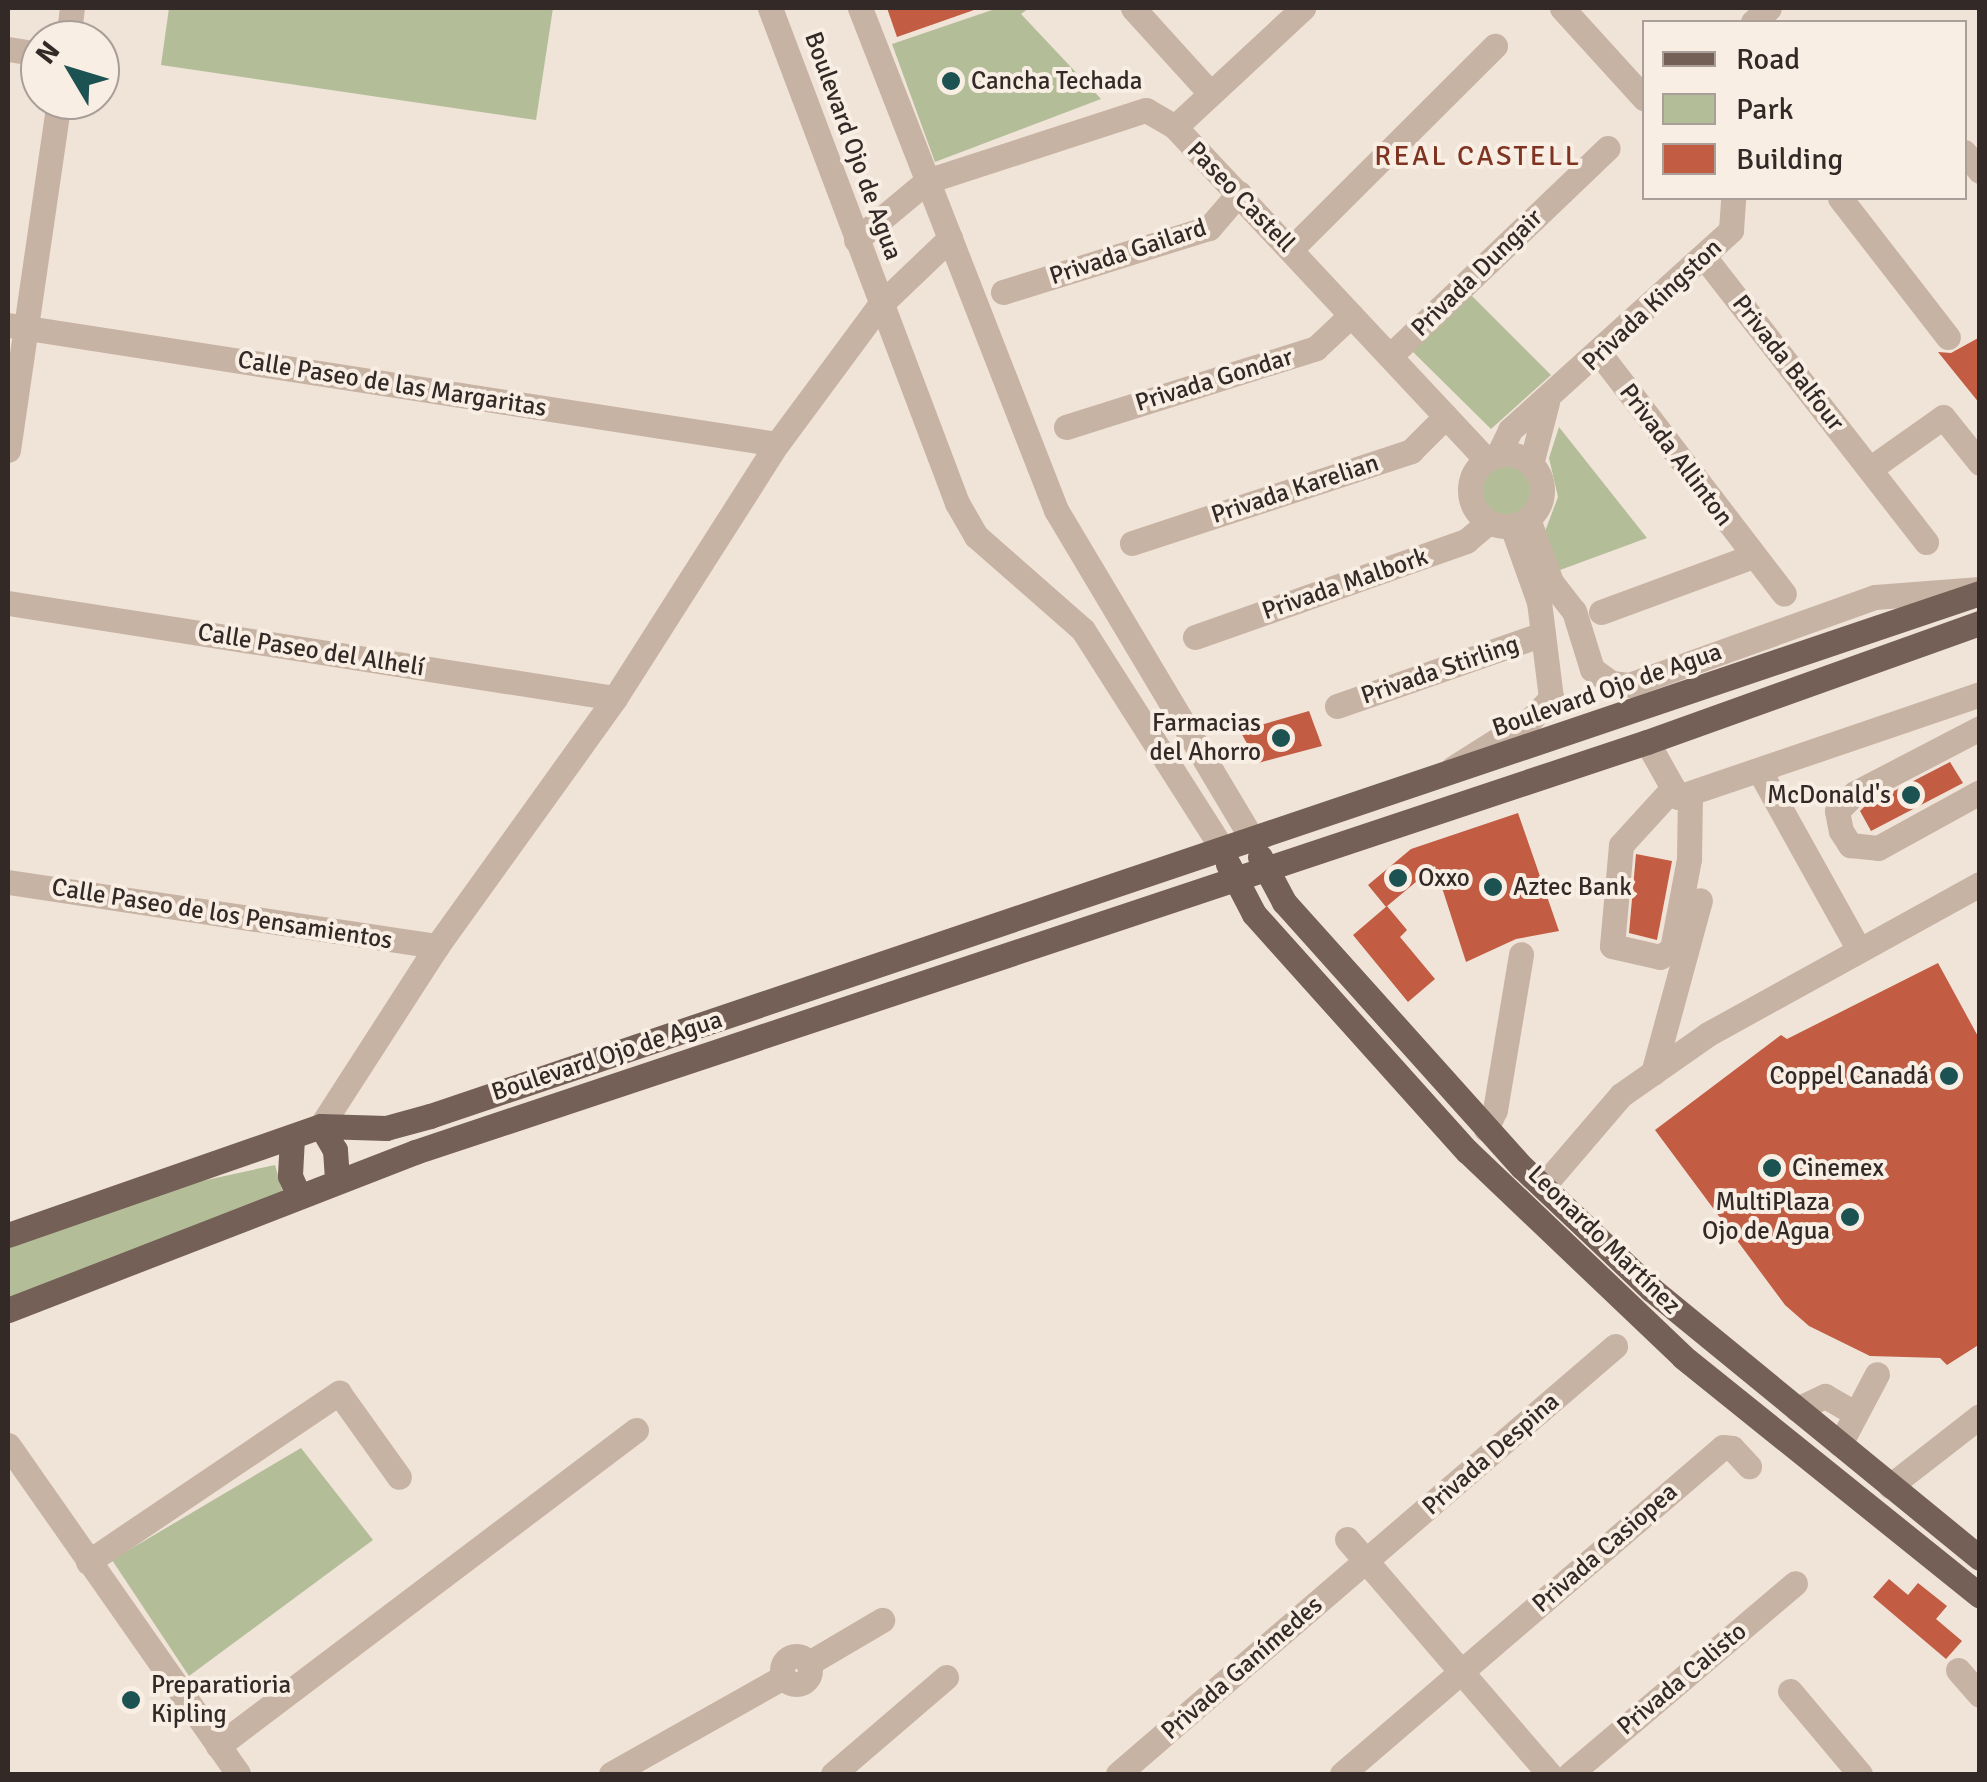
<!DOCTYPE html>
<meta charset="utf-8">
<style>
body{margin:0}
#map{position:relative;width:1987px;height:1782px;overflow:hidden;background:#f0e3d8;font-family:Signika,sans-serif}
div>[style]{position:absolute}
.green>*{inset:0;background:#b3be99}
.round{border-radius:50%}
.building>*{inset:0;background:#c25c43}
.minor>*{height:25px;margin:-12.5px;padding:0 12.5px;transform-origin:12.5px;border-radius:12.5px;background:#c7b3a4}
.minor>.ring{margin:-12.5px;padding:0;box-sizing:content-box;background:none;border:25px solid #c7b3a4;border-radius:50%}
.major>*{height:25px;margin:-12.5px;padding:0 12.5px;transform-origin:12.5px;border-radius:12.5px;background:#756057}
.dots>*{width:28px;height:28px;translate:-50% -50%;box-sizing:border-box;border:5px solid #f8eee4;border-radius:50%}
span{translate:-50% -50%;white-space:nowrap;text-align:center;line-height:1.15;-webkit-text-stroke:8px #f8eee4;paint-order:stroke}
.poi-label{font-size:25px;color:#332926}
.left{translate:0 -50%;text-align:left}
.right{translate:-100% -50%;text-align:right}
.street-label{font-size:25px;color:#332926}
.neighbourhood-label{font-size:28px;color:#7f3321;letter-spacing:2.5px}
.frame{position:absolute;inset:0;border:10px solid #332926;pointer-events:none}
.legend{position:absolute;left:1642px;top:20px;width:325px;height:180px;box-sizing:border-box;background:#f8eee4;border:2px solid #a99f98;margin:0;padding:12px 18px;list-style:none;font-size:30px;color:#332926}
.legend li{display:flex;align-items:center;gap:20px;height:50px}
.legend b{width:50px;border:2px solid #a99f98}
.north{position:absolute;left:20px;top:20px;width:100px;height:100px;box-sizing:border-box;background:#f8eee4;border:2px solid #a99f98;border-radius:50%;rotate:308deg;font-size:28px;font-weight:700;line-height:40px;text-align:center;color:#332926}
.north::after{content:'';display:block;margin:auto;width:35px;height:45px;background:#1d5253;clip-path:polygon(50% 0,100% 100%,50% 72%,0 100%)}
</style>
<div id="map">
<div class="green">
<div style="clip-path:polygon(169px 8px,553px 8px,536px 120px,161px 65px)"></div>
<div style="clip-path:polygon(998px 8px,1029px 8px,1021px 14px,1101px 99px,935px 162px,892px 44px)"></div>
<div style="clip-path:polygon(1470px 294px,1551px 375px,1491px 429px,1411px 350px)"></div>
<div style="clip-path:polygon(1559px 427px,1647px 538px,1560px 570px,1544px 534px,1558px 497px,1549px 458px)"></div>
<div class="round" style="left:1481px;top:464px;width:52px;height:52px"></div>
<div style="clip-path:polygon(275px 1165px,283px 1193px,8px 1304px,8px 1248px,183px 1185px)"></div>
<div style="clip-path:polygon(301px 1448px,373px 1540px,189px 1676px,112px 1560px)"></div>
</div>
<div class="building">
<div style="clip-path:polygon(887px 8px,973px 8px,974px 10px,897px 37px)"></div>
<div style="clip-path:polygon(1980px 337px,1980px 404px,1938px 352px,1951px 353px)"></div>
<div style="clip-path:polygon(1309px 711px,1322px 746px,1258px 763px,1240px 731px)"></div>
<div style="clip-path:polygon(1950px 762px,1963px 783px,1871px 831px,1860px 811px,1865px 806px)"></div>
<div style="clip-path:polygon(1518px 813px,1559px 931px,1516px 939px,1466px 962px,1435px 866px,1386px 907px,1368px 885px,1411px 849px)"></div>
<div style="clip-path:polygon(1636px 854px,1672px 861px,1657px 940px,1629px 933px)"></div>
<div style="clip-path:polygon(1387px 906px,1407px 930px,1400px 937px,1435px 979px,1408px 1002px,1353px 935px)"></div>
<div style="clip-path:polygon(1938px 963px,1980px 1040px,1980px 1344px,1947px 1365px,1940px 1358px,1870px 1356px,1809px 1326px,1785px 1305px,1655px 1130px,1781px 1035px,1787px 1039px)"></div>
<div style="clip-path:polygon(1889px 1579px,1908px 1595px,1918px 1583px,1947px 1606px,1936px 1619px,1962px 1641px,1946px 1659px,1873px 1597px)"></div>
</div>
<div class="minor">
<div style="left:770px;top:8px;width:529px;rotate:69.3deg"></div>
<div style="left:957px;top:503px;width:38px;rotate:60deg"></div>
<div style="left:976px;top:536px;width:142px;rotate:41.3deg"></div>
<div style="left:1083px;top:630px;width:261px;rotate:57.5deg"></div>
<div style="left:860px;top:8px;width:539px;rotate:68.67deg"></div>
<div style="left:1056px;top:510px;width:383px;rotate:59.2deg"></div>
<div style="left:1133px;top:8px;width:115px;rotate:47.8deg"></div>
<div style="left:1562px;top:8px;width:122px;rotate:47.7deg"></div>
<div style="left:1753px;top:22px;width:21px;rotate:-41deg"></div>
<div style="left:68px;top:40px;width:32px;rotate:-83deg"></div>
<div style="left:8px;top:49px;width:32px;rotate:9deg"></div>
<div style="left:1175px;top:127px;width:175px;rotate:-42.9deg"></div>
<div style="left:1964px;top:152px;width:25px;rotate:50deg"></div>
<div style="left:1840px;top:198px;width:176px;rotate:52.2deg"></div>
<div style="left:856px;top:240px;width:92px;rotate:-39.7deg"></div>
<div style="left:927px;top:181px;width:230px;rotate:-18deg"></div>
<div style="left:1146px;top:110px;width:34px;rotate:30deg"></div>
<div style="left:1175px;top:127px;width:456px;rotate:46.9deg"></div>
<div style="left:1291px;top:249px;width:288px;rotate:-44.9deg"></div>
<div style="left:1705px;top:258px;width:360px;rotate:52.1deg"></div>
<div style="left:1003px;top:292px;width:216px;rotate:-17.3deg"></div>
<div style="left:1209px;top:228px;width:46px;rotate:-49.4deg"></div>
<div style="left:8px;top:325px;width:778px;rotate:8.8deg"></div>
<div style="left:1600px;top:354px;width:302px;rotate:52.5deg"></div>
<div style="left:1390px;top:356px;width:301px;rotate:-43.7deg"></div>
<div style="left:1066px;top:427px;width:262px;rotate:-17.5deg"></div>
<div style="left:1316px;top:348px;width:48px;rotate:-43.3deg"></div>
<div style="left:8px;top:450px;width:354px;rotate:-81.7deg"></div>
<div class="ring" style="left:1470px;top:454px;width:47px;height:47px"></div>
<div style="left:1498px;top:455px;width:28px;rotate:-64deg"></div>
<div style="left:1510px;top:430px;width:298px;rotate:-42.1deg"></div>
<div style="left:1731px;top:230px;width:32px;rotate:-86deg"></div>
<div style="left:1531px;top:464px;width:64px;rotate:-75.5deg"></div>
<div style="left:1871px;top:468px;width:88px;rotate:-35.3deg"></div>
<div style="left:1943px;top:417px;width:59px;rotate:51.2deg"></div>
<div style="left:1528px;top:519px;width:67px;rotate:69.9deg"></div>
<div style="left:1551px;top:582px;width:37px;rotate:52deg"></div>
<div style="left:1574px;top:611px;width:61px;rotate:72.8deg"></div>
<div style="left:1592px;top:669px;width:24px;rotate:36deg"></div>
<div style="left:1611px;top:683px;width:18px;rotate:6deg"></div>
<div style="left:1629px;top:685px;width:261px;rotate:-19.7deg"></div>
<div style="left:1875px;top:597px;width:105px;rotate:-4.4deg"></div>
<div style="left:1132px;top:543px;width:294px;rotate:-18.2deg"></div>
<div style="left:1411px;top:451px;width:49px;rotate:-45deg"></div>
<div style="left:8px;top:603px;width:614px;rotate:8.9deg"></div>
<div style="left:1601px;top:612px;width:162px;rotate:-20.2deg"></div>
<div style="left:1195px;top:637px;width:288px;rotate:-19.5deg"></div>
<div style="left:1466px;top:541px;width:30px;rotate:-40deg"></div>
<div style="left:1337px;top:706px;width:218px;rotate:-19.3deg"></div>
<div style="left:1980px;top:728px;width:141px;rotate:152.5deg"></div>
<div style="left:1855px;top:793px;width:25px;rotate:135deg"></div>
<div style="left:1837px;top:811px;width:20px;rotate:79deg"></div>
<div style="left:1841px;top:831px;width:17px;rotate:57deg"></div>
<div style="left:1850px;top:845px;width:28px;rotate:6deg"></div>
<div style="left:1878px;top:848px;width:116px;rotate:-28.8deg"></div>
<div style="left:1647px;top:742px;width:63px;rotate:60.6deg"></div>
<div style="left:1678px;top:797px;width:319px;rotate:-18.8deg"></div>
<div style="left:1453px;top:768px;width:93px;rotate:-32.3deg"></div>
<div style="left:1532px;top:718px;width:28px;rotate:-46deg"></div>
<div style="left:1551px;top:698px;width:97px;rotate:-97.1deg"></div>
<div style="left:1539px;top:602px;width:81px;rotate:-109.6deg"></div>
<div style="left:1760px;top:772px;width:201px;rotate:60.9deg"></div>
<div style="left:1673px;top:788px;width:77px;rotate:132.4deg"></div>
<div style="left:1621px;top:845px;width:101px;rotate:95.1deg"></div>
<div style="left:1612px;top:946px;width:49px;rotate:12.9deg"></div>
<div style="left:1660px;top:957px;width:14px;rotate:-34deg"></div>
<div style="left:1672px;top:949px;width:92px;rotate:-79.3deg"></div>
<div style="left:1689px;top:859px;width:65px;rotate:-89.1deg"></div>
<div style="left:8px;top:882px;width:434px;rotate:8.5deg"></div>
<div style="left:1653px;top:1073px;width:179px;rotate:-74.8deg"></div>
<div style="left:321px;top:1126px;width:214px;rotate:-57.2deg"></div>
<div style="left:437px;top:946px;width:305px;rotate:-54.3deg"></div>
<div style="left:615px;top:698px;width:301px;rotate:-57.5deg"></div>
<div style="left:777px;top:444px;width:173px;rotate:-53.5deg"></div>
<div style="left:880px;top:305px;width:97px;rotate:-43.7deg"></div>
<div style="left:1486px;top:1129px;width:21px;rotate:-65deg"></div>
<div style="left:1495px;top:1110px;width:158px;rotate:-80.5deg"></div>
<div style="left:1543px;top:1186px;width:120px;rotate:-49.4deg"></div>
<div style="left:1621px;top:1095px;width:106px;rotate:-35deg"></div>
<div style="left:1708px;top:1034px;width:311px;rotate:-28.9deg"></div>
<div style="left:1797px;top:1409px;width:31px;rotate:-25deg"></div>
<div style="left:1825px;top:1396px;width:34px;rotate:30deg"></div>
<div style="left:1840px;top:1444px;width:79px;rotate:-62.1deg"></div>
<div style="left:8px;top:1445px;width:401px;rotate:55deg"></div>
<div style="left:1890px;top:1486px;width:114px;rotate:-37.9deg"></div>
<div style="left:1347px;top:1539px;width:310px;rotate:49.3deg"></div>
<div style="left:88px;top:1562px;width:303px;rotate:-34deg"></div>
<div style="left:339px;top:1393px;width:103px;rotate:54.5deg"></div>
<div class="ring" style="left:782px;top:1656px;width:3px;height:3px"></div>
<div style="left:809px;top:1663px;width:85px;rotate:-30.5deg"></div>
<div style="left:1958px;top:1670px;width:33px;rotate:49deg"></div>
<div style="left:1790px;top:1691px;width:109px;rotate:49.9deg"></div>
<div style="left:218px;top:1746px;width:524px;rotate:-37.09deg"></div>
<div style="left:611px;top:1774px;width:197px;rotate:-29.4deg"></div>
<div style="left:833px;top:1774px;width:149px;rotate:-40.6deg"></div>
<div style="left:1118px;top:1774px;width:656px;rotate:-40.73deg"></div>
<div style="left:1342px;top:1774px;width:502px;rotate:-40.64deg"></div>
<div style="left:1723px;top:1447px;width:9px;rotate:6deg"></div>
<div style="left:1732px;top:1448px;width:25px;rotate:47deg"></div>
<div style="left:1570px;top:1774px;width:295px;rotate:-40.3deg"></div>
</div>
<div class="major">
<div style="left:1260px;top:857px;width:51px;rotate:61.9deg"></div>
<div style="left:1284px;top:902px;width:356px;rotate:48.1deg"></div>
<div style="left:1522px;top:1167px;width:178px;rotate:43.4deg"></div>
<div style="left:1651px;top:1289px;width:425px;rotate:39.3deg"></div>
<div style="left:1228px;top:864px;width:56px;rotate:62.5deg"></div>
<div style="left:1254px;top:914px;width:319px;rotate:48.1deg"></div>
<div style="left:1467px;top:1151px;width:298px;rotate:43.6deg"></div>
<div style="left:1683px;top:1357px;width:381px;rotate:38.8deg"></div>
<div style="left:321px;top:1126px;width:28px;rotate:60deg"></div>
<div style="left:335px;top:1150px;width:31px;rotate:86deg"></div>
<div style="left:292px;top:1137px;width:39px;rotate:93deg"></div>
<div style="left:290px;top:1176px;width:22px;rotate:66deg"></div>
<div style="left:8px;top:1235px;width:331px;rotate:-19.2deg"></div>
<div style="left:321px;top:1126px;width:65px;rotate:1.8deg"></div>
<div style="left:386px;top:1128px;width:46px;rotate:-15.3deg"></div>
<div style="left:430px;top:1116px;width:1636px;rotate:-18.65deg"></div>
<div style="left:8px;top:1310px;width:437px;rotate:-21.2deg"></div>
<div style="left:415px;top:1152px;width:1298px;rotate:-18.41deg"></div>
<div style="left:1647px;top:742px;width:354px;rotate:-19.7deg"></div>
</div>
<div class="dots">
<div style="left:951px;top:81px;background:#1d5253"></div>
<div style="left:1281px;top:738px;background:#1d5253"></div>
<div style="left:1911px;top:795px;background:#1d5253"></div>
<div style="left:1398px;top:878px;background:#1d5253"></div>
<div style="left:1493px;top:887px;background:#1d5253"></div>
<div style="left:1949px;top:1076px;background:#1d5253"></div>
<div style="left:1772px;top:1168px;background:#1d5253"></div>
<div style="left:1850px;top:1217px;background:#1d5253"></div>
<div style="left:131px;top:1700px;background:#1d5253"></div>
</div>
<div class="poi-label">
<span class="left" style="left:971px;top:81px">Cancha Techada</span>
<span class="right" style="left:1261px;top:738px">Farmacias<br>del Ahorro</span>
<span class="right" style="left:1891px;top:795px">McDonald's</span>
<span class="left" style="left:1418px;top:878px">Oxxo</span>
<span class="left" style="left:1513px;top:887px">Aztec Bank</span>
<span class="right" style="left:1929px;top:1076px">Coppel Canadá</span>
<span class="left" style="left:1792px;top:1168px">Cinemex</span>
<span class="right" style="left:1830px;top:1217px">MultiPlaza<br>Ojo de Agua</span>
<span class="left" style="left:151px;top:1700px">Preparatioria<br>Kipling</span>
</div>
<div class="street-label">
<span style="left:853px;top:146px;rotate:70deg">Boulevard Ojo de Agua</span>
<span style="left:1241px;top:197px;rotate:46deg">Paseo Castell</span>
<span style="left:1128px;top:252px;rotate:-18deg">Privada Gailard</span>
<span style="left:1477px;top:273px;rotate:-44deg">Privada Dungair</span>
<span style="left:1652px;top:305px;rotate:-43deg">Privada Kingston</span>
<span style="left:1788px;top:363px;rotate:52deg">Privada Balfour</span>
<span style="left:1214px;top:380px;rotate:-17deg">Privada Gondar</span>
<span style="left:392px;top:384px;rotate:9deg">Calle Paseo de las Margaritas</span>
<span style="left:1676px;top:455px;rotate:53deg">Privada Allinton</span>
<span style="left:1295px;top:489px;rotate:-18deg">Privada Karelian</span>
<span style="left:1345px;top:584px;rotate:-19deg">Privada Malbork</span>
<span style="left:311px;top:650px;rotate:9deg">Calle Paseo del Alhelí</span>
<span style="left:1440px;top:670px;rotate:-19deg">Privada Stirling</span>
<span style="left:1607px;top:690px;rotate:-19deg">Boulevard Ojo de Agua</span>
<span style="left:222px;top:914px;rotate:9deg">Calle Paseo de los Pensamientos</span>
<span style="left:607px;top:1056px;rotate:-18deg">Boulevard Ojo de Agua</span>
<span style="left:1604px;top:1240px;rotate:44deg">Leonardo Martínez</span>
<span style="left:1491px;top:1454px;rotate:-41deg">Privada Despina</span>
<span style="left:1605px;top:1548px;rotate:-41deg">Privada Casiopea</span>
<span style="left:1242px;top:1668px;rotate:-41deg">Privada Ganímedes</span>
<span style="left:1682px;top:1679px;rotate:-40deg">Privada Calisto</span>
</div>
<div class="neighbourhood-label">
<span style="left:1478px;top:156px">REAL CASTELL</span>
</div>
<div class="frame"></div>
<ul class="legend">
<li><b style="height:12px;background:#756057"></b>Road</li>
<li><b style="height:28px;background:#b3be99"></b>Park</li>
<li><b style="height:28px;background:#c25c43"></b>Building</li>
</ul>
<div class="north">N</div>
</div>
